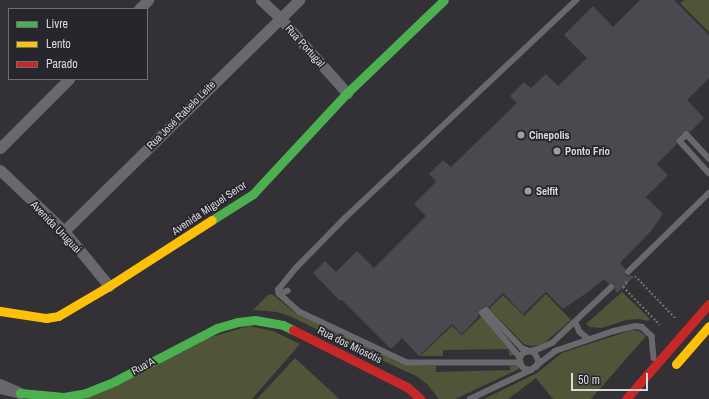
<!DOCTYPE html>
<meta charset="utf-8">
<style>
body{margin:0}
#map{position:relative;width:709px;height:399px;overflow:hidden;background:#333135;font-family:"Archivo Narrow",sans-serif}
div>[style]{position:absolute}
.green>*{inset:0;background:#505439}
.building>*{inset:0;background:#4b4850}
.path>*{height:2px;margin-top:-1px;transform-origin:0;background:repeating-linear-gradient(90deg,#6d6c6f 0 2px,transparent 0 4px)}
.lane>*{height:5.5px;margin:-2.75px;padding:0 2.75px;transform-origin:2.75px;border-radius:2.75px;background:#6a686c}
.street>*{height:11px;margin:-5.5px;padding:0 5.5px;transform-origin:5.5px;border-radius:5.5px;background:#6a686c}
.fast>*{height:9px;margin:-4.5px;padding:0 4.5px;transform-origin:4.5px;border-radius:4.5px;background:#4caf50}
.slow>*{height:9px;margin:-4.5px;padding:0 4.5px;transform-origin:4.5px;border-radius:4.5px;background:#ffc107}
.jam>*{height:9px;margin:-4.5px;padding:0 4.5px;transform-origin:4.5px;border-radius:4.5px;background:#c62828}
.dots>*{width:11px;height:11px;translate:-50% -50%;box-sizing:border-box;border:2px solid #28262d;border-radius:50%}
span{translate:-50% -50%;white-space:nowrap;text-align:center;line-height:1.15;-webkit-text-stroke:3.5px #28262d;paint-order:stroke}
.street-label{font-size:11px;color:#dad9de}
.poi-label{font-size:11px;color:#dad9de;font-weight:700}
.left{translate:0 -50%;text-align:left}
.legend{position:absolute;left:8px;top:8px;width:140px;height:72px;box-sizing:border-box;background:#28262d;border:1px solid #6f6e74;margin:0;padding:5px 7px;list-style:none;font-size:12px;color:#dad9de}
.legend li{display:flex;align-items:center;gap:8px;height:20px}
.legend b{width:20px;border:1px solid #6f6e74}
.scale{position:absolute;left:571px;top:373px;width:77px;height:18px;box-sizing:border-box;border:2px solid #dad9de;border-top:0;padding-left:5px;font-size:12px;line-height:14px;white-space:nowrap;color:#dad9de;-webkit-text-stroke:3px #28262d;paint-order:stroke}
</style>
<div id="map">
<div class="green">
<div style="clip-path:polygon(685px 0,709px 0,709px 32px,680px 3px)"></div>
<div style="clip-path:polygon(622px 292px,650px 319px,648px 321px,639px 319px,626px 320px,602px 328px,590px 327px,586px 324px)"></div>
<div style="clip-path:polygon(272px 294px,294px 312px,406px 365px,436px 366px,436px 372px,510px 370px,510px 366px,518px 365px,519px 369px,455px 399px,439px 399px,427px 384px,416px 376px,338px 340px,292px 317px,277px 312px,253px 310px,268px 295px)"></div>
<div style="clip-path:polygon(546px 294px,571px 320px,542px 345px,531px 346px,524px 344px,489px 309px,503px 295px,524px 316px)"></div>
<div style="clip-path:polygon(482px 316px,515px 353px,514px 355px,509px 356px,509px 349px,443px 350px,443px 356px,420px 356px,452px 326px,462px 335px)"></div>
<div style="clip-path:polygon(249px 326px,273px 331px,300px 344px,252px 399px,82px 399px,211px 337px)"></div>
<div style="clip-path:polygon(632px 330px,639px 331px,646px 336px,591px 399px,553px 399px,536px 378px,508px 399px,484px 399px,537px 373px,562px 353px)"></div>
<div style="clip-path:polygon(295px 358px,334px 394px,339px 399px,257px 399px)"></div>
</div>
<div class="building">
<div style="clip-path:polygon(640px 0,674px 0,709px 35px,709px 78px,687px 100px,704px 118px,690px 132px,686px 131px,677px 138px,676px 141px,677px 144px,657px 164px,668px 175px,646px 197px,663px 214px,651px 231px,620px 263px,625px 269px,625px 275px,627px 276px,631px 275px,634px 277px,617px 293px,615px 290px,615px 284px,613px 283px,609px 284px,604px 279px,588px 292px,563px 309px,546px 292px,523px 314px,503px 293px,489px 307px,485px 306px,479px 310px,478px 313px,479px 316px,462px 334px,452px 324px,419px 356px,402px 338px,391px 349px,342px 300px,340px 301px,313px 273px,325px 261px,336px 272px,357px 251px,374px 268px,426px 216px,414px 204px,436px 182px,429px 174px,443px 160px,451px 167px,517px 103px,510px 96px,524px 82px,531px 88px,546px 74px,558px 86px,587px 58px,564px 35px,593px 6px,613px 27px)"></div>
</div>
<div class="path">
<div style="left:635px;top:276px;width:59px;rotate:46.4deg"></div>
<div style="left:625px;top:281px;width:3px;rotate:45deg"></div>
<div style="left:627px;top:283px;width:6px;rotate:135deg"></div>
<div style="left:623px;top:287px;width:53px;rotate:45.8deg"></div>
</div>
<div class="lane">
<div style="left:709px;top:159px;width:33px;rotate:-133deg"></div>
<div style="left:687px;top:135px;width:9px;rotate:139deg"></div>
<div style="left:680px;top:141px;width:43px;rotate:47.8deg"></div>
<div style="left:628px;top:272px;width:113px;rotate:-44.3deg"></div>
<div style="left:612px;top:287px;width:81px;rotate:136.5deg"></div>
<div style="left:553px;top:343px;width:17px;rotate:156deg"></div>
<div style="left:537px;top:350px;width:13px;rotate:167deg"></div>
<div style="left:524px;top:353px;width:6px;rotate:129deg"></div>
<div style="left:520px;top:358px;width:7px;rotate:82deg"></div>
<div style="left:521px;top:365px;width:6px;rotate:45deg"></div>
<div style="left:525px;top:369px;width:6px;rotate:9deg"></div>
<div style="left:531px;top:370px;width:31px;rotate:-38deg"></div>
<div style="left:555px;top:351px;width:62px;rotate:-18.7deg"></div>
<div style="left:614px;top:331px;width:22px;rotate:-13deg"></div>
<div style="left:635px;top:326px;width:7px;rotate:8deg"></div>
<div style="left:642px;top:327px;width:13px;rotate:42deg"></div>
<div style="left:652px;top:336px;width:22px;rotate:85deg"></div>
<div style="left:279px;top:294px;width:9px;rotate:-21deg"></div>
<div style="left:576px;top:323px;width:10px;rotate:66deg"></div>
<div style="left:580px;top:332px;width:11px;rotate:38deg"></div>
<div style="left:520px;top:358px;width:59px;rotate:-130.2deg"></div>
<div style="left:482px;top:313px;width:5px;rotate:-37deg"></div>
<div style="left:486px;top:310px;width:52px;rotate:46.5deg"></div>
<div style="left:522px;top:348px;width:14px;rotate:21deg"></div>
<div style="left:535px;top:353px;width:9px;rotate:63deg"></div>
<div style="left:539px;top:361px;width:6px;rotate:108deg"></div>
<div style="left:521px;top:363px;width:114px;rotate:180deg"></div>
<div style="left:407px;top:363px;width:119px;rotate:-154.7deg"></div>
<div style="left:299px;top:312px;width:27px;rotate:-138deg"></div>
<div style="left:279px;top:294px;width:4px;rotate:-104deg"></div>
<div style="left:278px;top:290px;width:28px;rotate:-51deg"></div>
<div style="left:296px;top:268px;width:69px;rotate:-45.6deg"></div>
<div style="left:344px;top:219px;width:319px;rotate:-43.3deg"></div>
<div style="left:470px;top:399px;width:68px;rotate:-25.4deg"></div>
</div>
<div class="street">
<div style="left:261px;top:0;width:26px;rotate:43deg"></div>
<div style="left:280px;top:18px;width:101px;rotate:48.2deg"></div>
<div style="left:139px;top:9px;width:13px;rotate:-45deg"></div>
<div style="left:0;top:148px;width:98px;rotate:-45deg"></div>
<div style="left:0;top:170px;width:88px;rotate:43.6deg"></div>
<div style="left:64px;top:231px;width:71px;rotate:50.7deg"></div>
<div style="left:64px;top:231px;width:330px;rotate:-44.5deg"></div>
<div style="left:0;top:384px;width:22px;rotate:24deg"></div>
<div style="left:20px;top:393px;width:21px;rotate:-166deg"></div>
</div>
<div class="fast">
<div style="left:212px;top:220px;width:49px;rotate:-32.4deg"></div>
<div style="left:253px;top:194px;width:138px;rotate:-47.1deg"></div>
<div style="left:347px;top:93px;width:134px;rotate:-43.8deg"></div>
<div style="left:20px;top:393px;width:44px;rotate:5.2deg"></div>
<div style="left:64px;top:397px;width:22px;rotate:-10deg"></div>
<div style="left:86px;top:393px;width:31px;rotate:-22deg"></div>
<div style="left:115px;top:381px;width:115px;rotate:-27.5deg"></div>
<div style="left:217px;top:328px;width:22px;rotate:-16deg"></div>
<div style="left:238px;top:322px;width:17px;rotate:-7deg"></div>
<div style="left:255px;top:320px;width:28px;rotate:10deg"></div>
<div style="left:283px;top:325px;width:11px;rotate:27deg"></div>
</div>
<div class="slow">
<div style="left:0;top:311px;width:47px;rotate:8.7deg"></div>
<div style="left:46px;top:318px;width:12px;rotate:-9deg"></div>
<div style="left:58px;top:316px;width:59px;rotate:-30.5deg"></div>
<div style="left:109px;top:286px;width:122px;rotate:-32.7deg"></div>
<div style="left:676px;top:364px;width:50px;rotate:-49deg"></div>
</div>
<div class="jam">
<div style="left:293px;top:330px;width:127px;rotate:26.6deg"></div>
<div style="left:407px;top:387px;width:18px;rotate:41deg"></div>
<div style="left:626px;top:399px;width:126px;rotate:-48.9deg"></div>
</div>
<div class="dots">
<div style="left:521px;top:135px;background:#a09ea3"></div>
<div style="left:557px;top:151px;background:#a09ea3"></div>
<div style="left:528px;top:191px;background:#a09ea3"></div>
</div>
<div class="street-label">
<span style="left:305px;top:46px;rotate:48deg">Rua Portugal</span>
<span style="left:181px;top:115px;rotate:-45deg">Rua José Rabelo Leite</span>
<span style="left:209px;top:208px;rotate:-34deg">Avenida Miguel Seror</span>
<span style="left:56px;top:227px;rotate:46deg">Avenida Uruguai</span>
<span style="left:350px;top:345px;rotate:26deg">Rua dos Miosótis</span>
<span style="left:143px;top:366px;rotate:-28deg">Rua A</span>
</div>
<div class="poi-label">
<span class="left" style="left:529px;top:135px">Cinepolis</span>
<span class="left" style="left:565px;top:151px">Ponto Frio</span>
<span class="left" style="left:536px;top:191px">Selfit</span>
</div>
<ul class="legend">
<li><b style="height:5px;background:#4caf50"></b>Livre</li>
<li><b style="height:5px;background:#ffc107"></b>Lento</li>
<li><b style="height:5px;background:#c62828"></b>Parado</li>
</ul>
<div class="scale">50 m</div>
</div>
